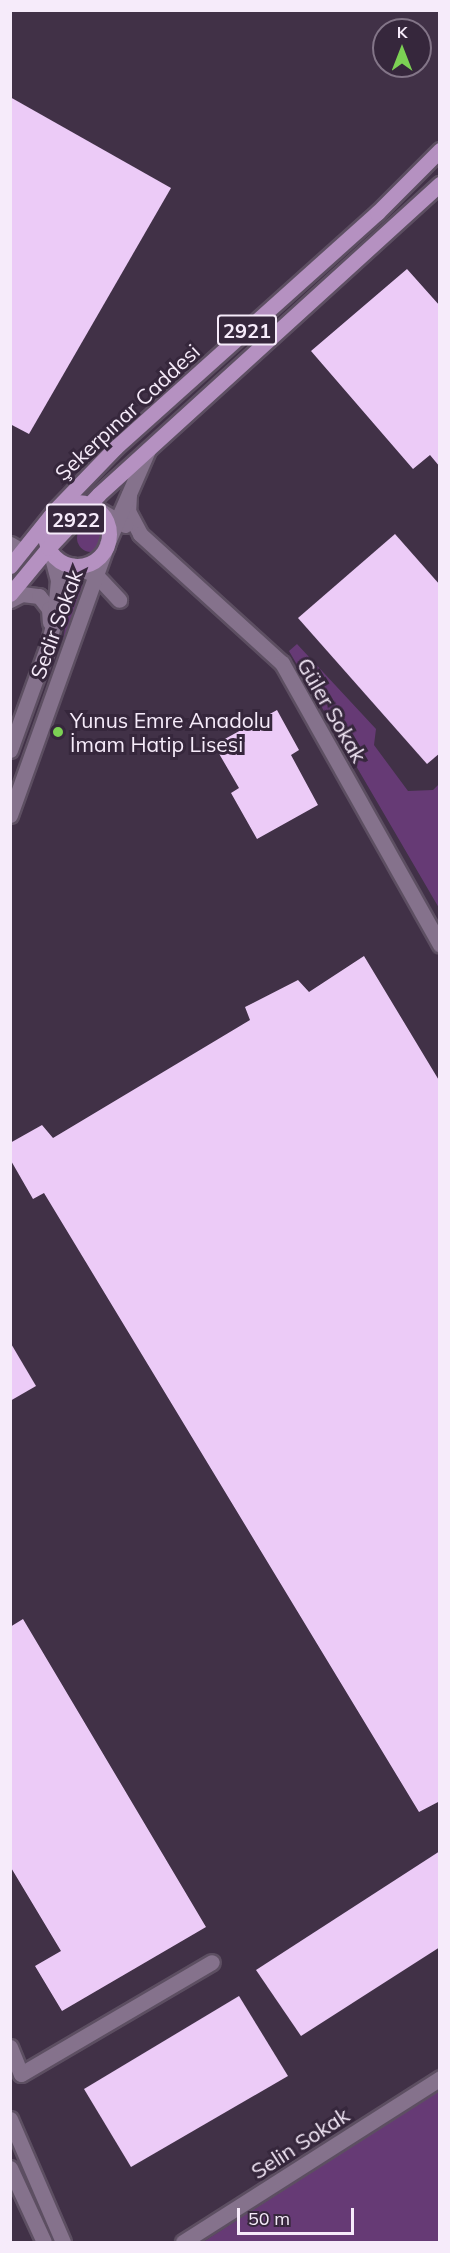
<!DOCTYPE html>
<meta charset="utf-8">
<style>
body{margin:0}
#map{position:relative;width:450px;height:2253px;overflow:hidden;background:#413147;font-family:Mulish,sans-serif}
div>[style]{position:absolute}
.green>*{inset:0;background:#663a75}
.round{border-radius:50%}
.building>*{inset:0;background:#eccbf7}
.roads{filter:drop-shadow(2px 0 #5d4f62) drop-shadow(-2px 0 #5d4f62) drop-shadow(0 2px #5d4f62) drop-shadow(0 -2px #5d4f62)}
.minor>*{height:15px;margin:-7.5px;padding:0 7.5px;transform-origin:7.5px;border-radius:7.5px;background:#85728c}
.major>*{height:15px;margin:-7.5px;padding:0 7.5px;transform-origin:7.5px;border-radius:7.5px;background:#b591c1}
.major>.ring{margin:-7.5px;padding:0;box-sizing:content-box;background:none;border:15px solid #b591c1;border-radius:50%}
.dots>*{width:16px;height:16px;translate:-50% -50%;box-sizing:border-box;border:3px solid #36273c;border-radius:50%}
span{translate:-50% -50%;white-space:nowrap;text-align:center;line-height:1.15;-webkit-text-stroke:6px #36273c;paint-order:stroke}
.shield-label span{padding:2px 4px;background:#36273c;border:2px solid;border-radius:4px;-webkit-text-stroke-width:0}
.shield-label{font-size:20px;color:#f6ebfa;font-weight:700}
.street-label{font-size:21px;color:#f6ebfa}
.poi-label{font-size:21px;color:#f6ebfa}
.left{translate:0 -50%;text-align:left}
.frame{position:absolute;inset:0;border:12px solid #f6ebfa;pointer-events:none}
.north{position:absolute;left:372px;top:18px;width:60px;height:60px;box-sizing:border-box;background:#36273c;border:2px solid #837588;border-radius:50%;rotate:0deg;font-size:16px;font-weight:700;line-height:24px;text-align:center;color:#f6ebfa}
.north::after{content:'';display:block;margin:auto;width:21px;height:27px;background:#7cd154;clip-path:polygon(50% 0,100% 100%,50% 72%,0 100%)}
.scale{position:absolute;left:237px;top:2208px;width:117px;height:27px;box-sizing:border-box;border:3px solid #f6ebfa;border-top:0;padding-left:8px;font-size:18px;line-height:21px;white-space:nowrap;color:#f6ebfa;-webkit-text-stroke:4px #36273c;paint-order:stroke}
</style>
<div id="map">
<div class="green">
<div class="round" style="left:77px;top:524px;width:28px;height:28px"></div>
<div style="clip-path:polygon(76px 579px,87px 589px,65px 645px,62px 645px,74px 580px)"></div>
<div style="clip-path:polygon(297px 644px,376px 729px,374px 745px,408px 791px,433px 790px,439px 784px,439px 908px,289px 651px)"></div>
<div style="clip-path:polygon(439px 2090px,439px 2242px,202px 2242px,203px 2242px)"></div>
</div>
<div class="building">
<div style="clip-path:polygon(10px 97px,171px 188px,29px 434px,10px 424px)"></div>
<div style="clip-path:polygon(407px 269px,440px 306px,440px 467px,430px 455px,413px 469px,311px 351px)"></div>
<div style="clip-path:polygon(395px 534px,440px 585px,440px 753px,427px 764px,298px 618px)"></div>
<div style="clip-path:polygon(277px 710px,299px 750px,291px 755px,318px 805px,257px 839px,231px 793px,239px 788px,214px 745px)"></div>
<div style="clip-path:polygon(364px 956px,440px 1082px,440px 1801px,419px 1812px,44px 1193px,33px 1199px,10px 1159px,10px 1143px,42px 1125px,53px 1138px,250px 1020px,245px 1007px,298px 980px,309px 992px)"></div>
<div style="clip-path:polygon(10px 1342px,36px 1386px,10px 1401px)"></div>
<div style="clip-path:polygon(23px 1619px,206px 1927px,62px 2011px,35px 1966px,61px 1951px,10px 1866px,10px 1627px)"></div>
<div style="clip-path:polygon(440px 1851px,440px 1947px,301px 2036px,256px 1970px)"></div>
<div style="clip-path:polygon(239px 1996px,288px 2076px,131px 2167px,84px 2089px)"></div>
</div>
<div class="roads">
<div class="minor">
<div style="left:129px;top:494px;width:17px;rotate:93deg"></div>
<div style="left:128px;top:511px;width:26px;rotate:62deg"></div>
<div style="left:140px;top:534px;width:192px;rotate:42.3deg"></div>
<div style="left:282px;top:663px;width:323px;rotate:60.7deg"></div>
<div style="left:94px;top:507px;width:36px;rotate:30deg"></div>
<div style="left:10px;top:544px;width:14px;rotate:30deg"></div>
<div style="left:71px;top:565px;width:27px;rotate:22deg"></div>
<div style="left:96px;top:575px;width:34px;rotate:47deg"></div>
<div style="left:10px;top:600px;width:13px;rotate:-27deg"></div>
<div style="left:22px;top:594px;width:17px;rotate:7deg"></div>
<div style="left:39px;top:596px;width:16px;rotate:52deg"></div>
<div style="left:49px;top:609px;width:13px;rotate:86deg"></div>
<div style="left:10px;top:750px;width:112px;rotate:-70.1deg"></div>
<div style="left:48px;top:645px;width:25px;rotate:-76deg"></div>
<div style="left:54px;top:621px;width:41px;rotate:-84.4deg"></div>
<div style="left:58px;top:580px;width:28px;rotate:-105deg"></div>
<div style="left:10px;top:815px;width:288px;rotate:-70.3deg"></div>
<div style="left:107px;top:544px;width:103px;rotate:-66.4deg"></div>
<div style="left:10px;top:2047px;width:29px;rotate:68deg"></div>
<div style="left:21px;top:2074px;width:221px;rotate:-30.4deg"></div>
<div style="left:10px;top:2119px;width:134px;rotate:66.7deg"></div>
<div style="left:10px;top:2168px;width:81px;rotate:65.3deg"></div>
<div style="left:183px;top:2242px;width:305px;rotate:-32.5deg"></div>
</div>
<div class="major">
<div class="ring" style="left:45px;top:502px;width:49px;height:49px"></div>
<div style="left:10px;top:566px;width:70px;rotate:-51.3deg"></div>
<div style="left:54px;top:511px;width:89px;rotate:-45.9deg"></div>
<div style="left:116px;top:447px;width:351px;rotate:-41.9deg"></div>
<div style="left:377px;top:213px;width:89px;rotate:-45deg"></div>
<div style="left:10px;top:594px;width:60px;rotate:-50.4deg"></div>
<div style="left:48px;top:548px;width:74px;rotate:-46.6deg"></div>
<div style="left:99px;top:494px;width:461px;rotate:-42.3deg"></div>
</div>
</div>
<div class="dots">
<div style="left:58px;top:732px;background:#7cd154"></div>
</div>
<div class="shield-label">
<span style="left:247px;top:330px">2921</span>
<span style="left:76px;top:519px">2922</span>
</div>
<div class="street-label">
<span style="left:127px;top:412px;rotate:-43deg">Şekerpınar Caddesi</span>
<span style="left:56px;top:624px;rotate:-70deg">Sedir Sokak</span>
<span style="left:332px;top:710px;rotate:60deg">Güler Sokak</span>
<span style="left:300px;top:2143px;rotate:-33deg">Selin Sokak</span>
</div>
<div class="poi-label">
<span class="left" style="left:70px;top:732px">Yunus Emre Anadolu<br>İmam Hatip Lisesi</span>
</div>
<div class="frame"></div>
<div class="north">K</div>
<div class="scale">50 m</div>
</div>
